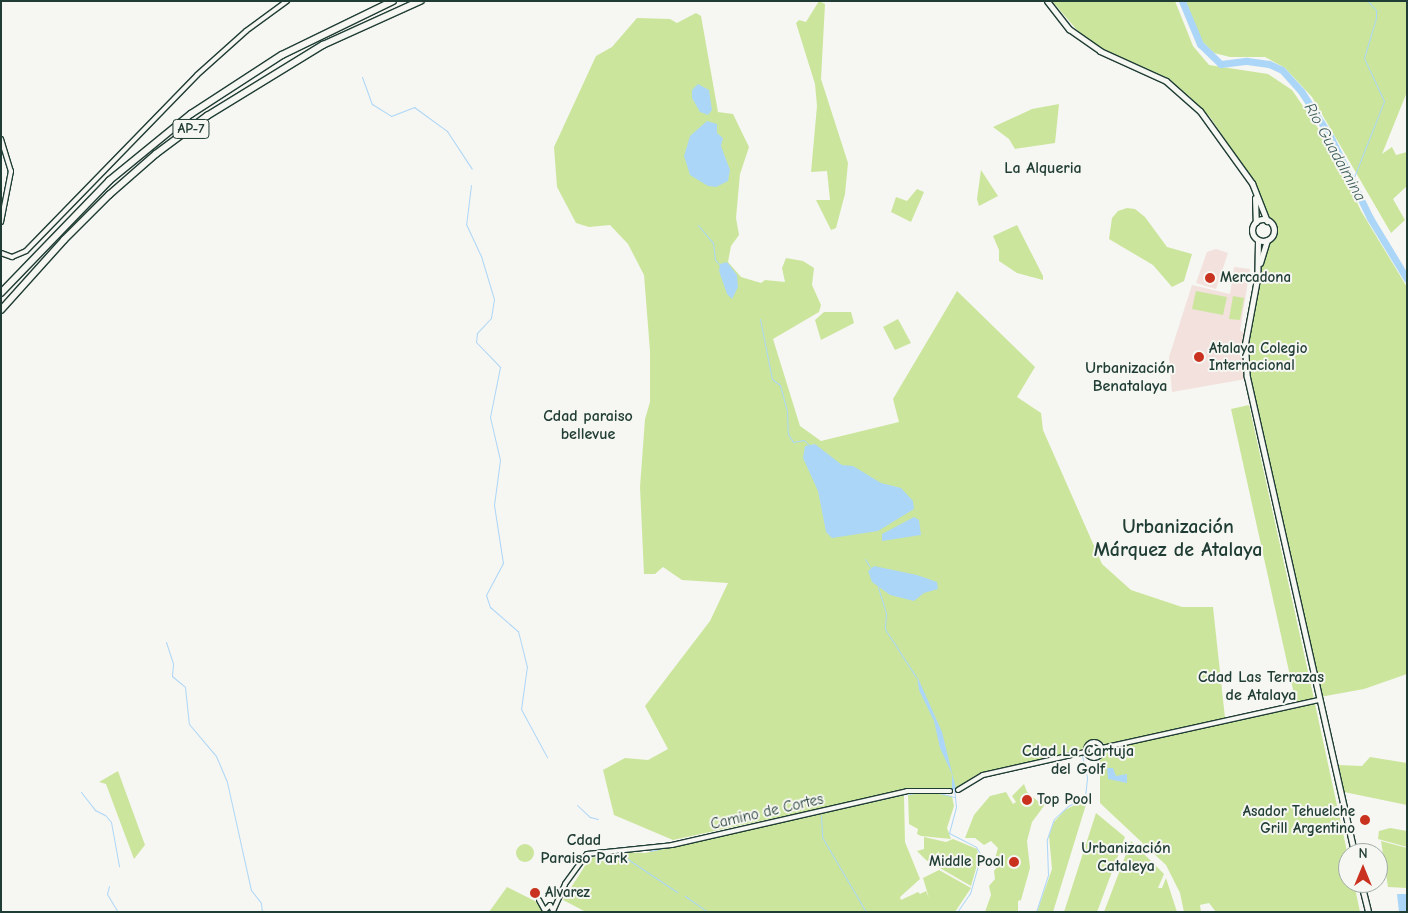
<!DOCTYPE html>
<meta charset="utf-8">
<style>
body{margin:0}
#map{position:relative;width:1408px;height:913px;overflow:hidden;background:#f6f6f2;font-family:"Comic Neue",sans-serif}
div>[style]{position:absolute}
.built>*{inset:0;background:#f2e1dc}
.green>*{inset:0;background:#cbe69c}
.round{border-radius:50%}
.water>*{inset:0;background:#acd6f7}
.stream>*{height:1px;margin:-0.5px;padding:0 0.5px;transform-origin:0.5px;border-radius:0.5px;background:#acd6f7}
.river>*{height:7px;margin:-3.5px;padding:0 3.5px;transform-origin:3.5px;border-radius:3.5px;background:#acd6f7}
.roads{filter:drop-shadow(1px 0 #1f3d34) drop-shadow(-1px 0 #1f3d34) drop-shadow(0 1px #1f3d34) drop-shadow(0 -1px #1f3d34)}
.minor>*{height:4px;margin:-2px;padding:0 2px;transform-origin:2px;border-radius:2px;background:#f6f6f2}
.minor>.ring{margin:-2px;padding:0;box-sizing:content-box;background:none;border:4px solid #f6f6f2;border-radius:50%}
.major>*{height:5px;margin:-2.5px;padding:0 2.5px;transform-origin:2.5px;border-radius:2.5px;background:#f6f6f2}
.major>.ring{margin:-2.5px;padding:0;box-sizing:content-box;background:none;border:5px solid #f6f6f2;border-radius:50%}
.highway>*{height:5.5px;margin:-2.75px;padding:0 2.75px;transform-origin:2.75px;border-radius:2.75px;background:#f6f6f2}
.dots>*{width:14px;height:14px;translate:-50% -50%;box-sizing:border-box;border:2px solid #f6f6f2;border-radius:50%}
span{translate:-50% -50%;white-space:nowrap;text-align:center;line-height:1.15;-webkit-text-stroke:4px #f6f6f2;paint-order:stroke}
.shield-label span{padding:1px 4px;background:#f6f6f2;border:1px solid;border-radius:4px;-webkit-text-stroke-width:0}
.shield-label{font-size:14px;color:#1f3d34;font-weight:700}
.poi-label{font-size:15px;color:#1f3d34;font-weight:700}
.left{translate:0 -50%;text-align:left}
.right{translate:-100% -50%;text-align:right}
.street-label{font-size:15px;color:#1f3d34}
.water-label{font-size:16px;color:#3b5c5b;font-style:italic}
.neighbourhood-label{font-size:16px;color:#1f3d34;font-weight:700}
.district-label{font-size:20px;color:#1f3d34;font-weight:700}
.frame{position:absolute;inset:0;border:2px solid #1f3d34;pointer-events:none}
.north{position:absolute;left:1338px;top:843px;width:50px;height:50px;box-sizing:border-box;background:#f6f6f2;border:1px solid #a0aca6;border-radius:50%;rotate:0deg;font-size:14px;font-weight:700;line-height:20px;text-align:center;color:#1f3d34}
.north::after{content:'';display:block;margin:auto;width:18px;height:22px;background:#c8321e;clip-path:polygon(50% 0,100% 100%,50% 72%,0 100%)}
</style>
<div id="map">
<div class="built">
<div style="clip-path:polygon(1216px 249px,1228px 253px,1216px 289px,1196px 283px,1207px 252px)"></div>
<div style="clip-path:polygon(1234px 267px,1250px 269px,1240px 331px,1245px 332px,1246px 379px,1172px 392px,1169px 357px,1192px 285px,1230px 294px)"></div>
</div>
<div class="green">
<div style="clip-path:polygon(819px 1px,825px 4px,821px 79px,848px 163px,845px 194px,836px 228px,831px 230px,816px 200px,830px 200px,827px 171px,811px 172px,817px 106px,815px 84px,796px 23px,799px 20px,806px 22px)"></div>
<div style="clip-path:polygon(1052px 1px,1175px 1px,1193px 46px,1209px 65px,1268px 74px,1292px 90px,1333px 150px,1361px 211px,1407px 287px,1407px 674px,1364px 689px,1320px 697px,1252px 388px,1248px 355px,1250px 322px,1261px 263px,1265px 250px,1278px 231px,1265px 213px,1251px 178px,1210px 117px,1189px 96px,1168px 78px,1101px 48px,1077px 30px)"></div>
<div style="clip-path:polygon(1185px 1px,1407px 1px,1407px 92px,1382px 154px,1392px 147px,1396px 155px,1407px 152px,1407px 186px,1393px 199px,1405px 220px,1391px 233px,1312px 97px,1285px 68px,1265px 57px,1230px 57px,1214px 53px,1201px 40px)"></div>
<div style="clip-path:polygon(696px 13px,701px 16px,718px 112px,733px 114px,749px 147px,740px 174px,736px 218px,739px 235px,731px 246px,728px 262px,741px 277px,761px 283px,765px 280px,785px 282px,782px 268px,786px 258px,803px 261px,814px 268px,812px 285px,821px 305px,819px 312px,773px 339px,800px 426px,821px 441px,899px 422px,893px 399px,957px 291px,1035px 367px,1017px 397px,1041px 413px,1043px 430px,1102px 564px,1131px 590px,1182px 607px,1213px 607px,1225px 718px,1106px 745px,1099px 740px,1090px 741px,1079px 752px,976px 775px,956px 789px,914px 788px,673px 840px,614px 815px,603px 770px,625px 758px,648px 760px,668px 749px,645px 706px,710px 621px,728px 583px,682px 580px,663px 567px,655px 574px,644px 574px,640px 487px,645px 419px,650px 402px,650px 351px,644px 275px,628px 244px,610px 225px,589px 227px,576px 223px,557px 187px,554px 147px,596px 56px,612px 47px,637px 18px,670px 19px,677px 23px)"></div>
<div style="clip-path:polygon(1059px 104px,1055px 143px,1015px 149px,1009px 139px,993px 127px,1032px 109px)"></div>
<div style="clip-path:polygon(981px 170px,998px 196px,979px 206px,977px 199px)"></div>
<div style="clip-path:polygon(917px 189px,924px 192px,911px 222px,891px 212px,896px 197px,907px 201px)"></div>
<div style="clip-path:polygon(1127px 208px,1135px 209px,1145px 217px,1167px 247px,1192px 254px,1184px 281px,1172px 287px,1153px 265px,1109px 239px,1112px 218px,1118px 211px)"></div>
<div style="clip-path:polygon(1017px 225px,1043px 276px,1043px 280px,1017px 273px,999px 261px,999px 250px,993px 236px)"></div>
<div style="clip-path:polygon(1196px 291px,1227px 297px,1223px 315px,1192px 309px)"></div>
<div style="clip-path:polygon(1233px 296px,1244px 298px,1240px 320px,1229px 319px)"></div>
<div style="clip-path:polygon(824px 312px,851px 312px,854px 323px,821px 340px,815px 320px)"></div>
<div style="clip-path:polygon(898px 319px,911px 343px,895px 350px,883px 327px)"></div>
<div style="clip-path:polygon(1249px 405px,1314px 699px,1296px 703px,1231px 409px)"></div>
<div style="clip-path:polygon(1315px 704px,1348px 856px,1348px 883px,1354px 883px,1360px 912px,1216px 912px,1209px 903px,1200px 905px,1201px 912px,1184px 912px,1180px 893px,1166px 865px,1100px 803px,1100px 760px,1109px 749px)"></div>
<div style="clip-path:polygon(1370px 757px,1407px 763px,1407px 805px,1344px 792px,1338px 765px,1362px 766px)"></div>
<div style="clip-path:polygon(118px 771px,145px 845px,134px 859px,106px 784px,99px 782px)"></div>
<div style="clip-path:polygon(1024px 784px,1027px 792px,1040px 803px,1045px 802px,1044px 806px,1032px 822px,1027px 841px,1030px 868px,1021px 900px,1018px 901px,1018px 912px,985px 912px,991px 895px,989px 886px,995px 879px,994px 871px,1000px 863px,995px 858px,998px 848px,991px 841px,984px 845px,975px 838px,965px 838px,974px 815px,990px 796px,1006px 792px,1013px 804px,1016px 802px,1012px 796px)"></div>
<div style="clip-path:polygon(925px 792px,952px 796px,954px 806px,947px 828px,951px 839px,921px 836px,917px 834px,918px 829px,909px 824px,908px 795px)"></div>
<div style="clip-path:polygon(904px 795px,905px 842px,920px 879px,900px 897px,901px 900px,918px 892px,920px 894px,926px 891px,929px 898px,923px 878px,939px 870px,971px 888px,955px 912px,586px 912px,563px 900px,590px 858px,623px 852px,645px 853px)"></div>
<div style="clip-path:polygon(1088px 798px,1053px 912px,1037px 912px,1052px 869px,1049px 836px,1054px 822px,1065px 810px)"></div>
<div style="clip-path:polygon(1096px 813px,1125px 837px,1097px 912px,1064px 912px)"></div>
<div style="clip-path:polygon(1390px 828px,1407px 831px,1407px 847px,1378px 839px,1379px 831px)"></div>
<div style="clip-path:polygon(924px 837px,946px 842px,953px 839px,977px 849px,979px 858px,971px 886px,926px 860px,917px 851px,924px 849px)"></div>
<div style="clip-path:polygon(1131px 841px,1164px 874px,1158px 888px,1162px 888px,1166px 878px,1177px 912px,1104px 912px)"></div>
<div style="clip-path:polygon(1381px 841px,1407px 848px,1407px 888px,1388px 887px)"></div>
<div class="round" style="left:516px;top:844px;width:18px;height:18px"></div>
<div style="clip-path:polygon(507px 887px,535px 901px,544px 912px,489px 912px)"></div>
</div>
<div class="water">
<div style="clip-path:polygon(698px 84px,709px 90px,712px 110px,708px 115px,700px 112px,692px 98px,692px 90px)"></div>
<div style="clip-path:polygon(707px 121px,717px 124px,717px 133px,723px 138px,721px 146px,730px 170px,728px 181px,716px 187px,708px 186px,690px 175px,684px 156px,690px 136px)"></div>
<div style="clip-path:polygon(727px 262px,737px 275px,738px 287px,732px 299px,727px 294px,719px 271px,720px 264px)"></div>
<div style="clip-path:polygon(815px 444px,842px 465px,853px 466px,881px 483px,901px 488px,913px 501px,914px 509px,878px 531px,832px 538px,826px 532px,818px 491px,803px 458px,805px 446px)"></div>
<div style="clip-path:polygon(914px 517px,919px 520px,921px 535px,882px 541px,882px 534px)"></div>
<div style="clip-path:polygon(874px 566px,917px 575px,937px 582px,938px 589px,924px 593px,914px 601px,890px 595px,872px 582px,868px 571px)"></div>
<div style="clip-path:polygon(917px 676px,942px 732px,956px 789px,952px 790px,952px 774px,940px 748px,934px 721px,919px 690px)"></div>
<div style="clip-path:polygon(1107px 768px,1113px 768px,1116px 776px,1127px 774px,1127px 783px,1108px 779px)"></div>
<div style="clip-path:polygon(1397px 894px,1407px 894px,1407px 912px,1399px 912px)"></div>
</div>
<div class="stream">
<div style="left:362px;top:77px;width:29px;rotate:70deg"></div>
<div style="left:372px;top:104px;width:22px;rotate:32deg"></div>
<div style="left:391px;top:116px;width:25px;rotate:-21deg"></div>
<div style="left:414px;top:107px;width:41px;rotate:36deg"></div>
<div style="left:447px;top:131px;width:45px;rotate:56.7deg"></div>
<div style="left:1352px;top:182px;width:87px;rotate:-68.4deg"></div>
<div style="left:1384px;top:101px;width:47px;rotate:-114.9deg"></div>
<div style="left:1364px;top:58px;width:42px;rotate:-73.3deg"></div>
<div style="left:1376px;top:18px;width:8px;rotate:-90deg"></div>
<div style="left:1376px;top:10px;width:12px;rotate:-132deg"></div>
<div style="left:471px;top:185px;width:39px;rotate:97deg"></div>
<div style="left:466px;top:224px;width:35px;rotate:65deg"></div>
<div style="left:481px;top:256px;width:45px;rotate:73.2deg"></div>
<div style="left:494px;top:299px;width:19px;rotate:99deg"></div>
<div style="left:491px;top:318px;width:21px;rotate:133deg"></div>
<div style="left:477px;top:333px;width:9px;rotate:96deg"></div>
<div style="left:476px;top:342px;width:35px;rotate:46deg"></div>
<div style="left:500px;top:367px;width:51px;rotate:101.3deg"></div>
<div style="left:490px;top:417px;width:44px;rotate:76.9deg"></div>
<div style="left:500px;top:460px;width:45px;rotate:97.6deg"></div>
<div style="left:494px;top:505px;width:59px;rotate:81.2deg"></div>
<div style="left:503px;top:563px;width:36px;rotate:118deg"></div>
<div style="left:486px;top:595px;width:13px;rotate:72deg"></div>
<div style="left:490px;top:607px;width:37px;rotate:41deg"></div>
<div style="left:518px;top:631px;width:36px;rotate:76deg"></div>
<div style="left:527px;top:666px;width:43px;rotate:97.9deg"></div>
<div style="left:521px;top:709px;width:55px;rotate:61.6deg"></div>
<div style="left:698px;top:225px;width:23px;rotate:50deg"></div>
<div style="left:713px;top:243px;width:17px;rotate:83deg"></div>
<div style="left:715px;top:260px;width:7px;rotate:45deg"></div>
<div style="left:760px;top:319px;width:61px;rotate:78.7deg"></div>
<div style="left:772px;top:379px;width:10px;rotate:37deg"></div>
<div style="left:780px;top:385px;width:27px;rotate:75deg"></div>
<div style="left:787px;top:411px;width:23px;rotate:88deg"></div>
<div style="left:788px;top:434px;width:9px;rotate:58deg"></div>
<div style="left:793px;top:442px;width:11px;rotate:-10deg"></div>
<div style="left:804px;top:440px;width:8px;rotate:45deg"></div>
<div style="left:865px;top:559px;width:9px;rotate:58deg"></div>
<div style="left:878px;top:587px;width:27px;rotate:73deg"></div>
<div style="left:886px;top:613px;width:16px;rotate:94deg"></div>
<div style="left:885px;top:629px;width:57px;rotate:57.1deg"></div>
<div style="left:166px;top:642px;width:23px;rotate:72deg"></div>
<div style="left:173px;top:664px;width:12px;rotate:95deg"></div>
<div style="left:172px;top:676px;width:17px;rotate:40deg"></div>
<div style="left:185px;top:687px;width:37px;rotate:84deg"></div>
<div style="left:189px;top:724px;width:42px;rotate:49.8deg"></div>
<div style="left:216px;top:756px;width:28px;rotate:67deg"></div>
<div style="left:227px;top:782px;width:111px;rotate:77.5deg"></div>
<div style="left:251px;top:890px;width:16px;rotate:52deg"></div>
<div style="left:261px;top:903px;width:9px;rotate:84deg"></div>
<div style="left:954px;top:788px;width:19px;rotate:84deg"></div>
<div style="left:956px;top:807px;width:27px;rotate:105deg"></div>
<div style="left:949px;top:833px;width:30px;rotate:27deg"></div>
<div style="left:976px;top:847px;width:9px;rotate:58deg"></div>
<div style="left:981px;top:855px;width:40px;rotate:106deg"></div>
<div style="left:970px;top:893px;width:23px;rotate:124deg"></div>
<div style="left:81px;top:792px;width:23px;rotate:52deg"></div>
<div style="left:95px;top:810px;width:11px;rotate:27deg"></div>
<div style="left:105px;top:815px;width:9px;rotate:49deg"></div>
<div style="left:111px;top:822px;width:45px;rotate:79.7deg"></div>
<div style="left:939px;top:793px;width:16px;rotate:15deg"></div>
<div style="left:909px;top:794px;width:6px;rotate:-9deg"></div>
<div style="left:577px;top:805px;width:18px;rotate:43deg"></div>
<div style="left:590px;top:817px;width:8px;rotate:14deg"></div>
<div style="left:821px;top:815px;width:22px;rotate:87deg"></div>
<div style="left:822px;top:837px;width:87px;rotate:59.6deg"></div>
<div style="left:650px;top:851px;width:261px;rotate:-12.6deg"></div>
<div style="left:620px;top:854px;width:69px;rotate:33.7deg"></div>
<div style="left:109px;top:886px;width:8px;rotate:104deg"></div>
<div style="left:107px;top:894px;width:21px;rotate:59deg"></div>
<div style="left:685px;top:896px;width:28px;rotate:35deg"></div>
<div style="left:1036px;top:912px;width:39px;rotate:-72deg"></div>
<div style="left:1048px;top:875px;width:36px;rotate:-92deg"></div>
<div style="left:1047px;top:839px;width:21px;rotate:-71deg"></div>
<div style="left:1054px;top:819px;width:19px;rotate:-43deg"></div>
<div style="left:1068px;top:806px;width:19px;rotate:-28deg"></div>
<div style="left:1085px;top:797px;width:20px;rotate:-84deg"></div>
<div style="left:1087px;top:777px;width:22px;rotate:-103deg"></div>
</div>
<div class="river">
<div style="left:1182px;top:1px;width:47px;rotate:67.3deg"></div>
<div style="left:1200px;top:44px;width:29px;rotate:44deg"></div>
<div style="left:1221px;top:64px;width:26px;rotate:-7deg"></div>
<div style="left:1247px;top:61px;width:22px;rotate:8deg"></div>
<div style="left:1269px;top:64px;width:14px;rotate:25deg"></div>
<div style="left:1282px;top:70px;width:28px;rotate:48deg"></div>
<div style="left:1301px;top:91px;width:56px;rotate:57.4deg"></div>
<div style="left:1331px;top:138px;width:89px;rotate:64deg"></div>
<div style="left:1370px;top:218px;width:71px;rotate:58.8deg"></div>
</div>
<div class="roads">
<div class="minor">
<div style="left:1px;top:139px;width:34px;rotate:73deg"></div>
<div style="left:11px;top:171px;width:52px;rotate:101.1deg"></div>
<div style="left:1px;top:253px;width:12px;rotate:20deg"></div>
<div style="left:12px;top:257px;width:15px;rotate:-23deg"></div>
<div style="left:26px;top:251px;width:245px;rotate:-45.8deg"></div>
<div style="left:197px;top:75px;width:66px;rotate:-41.9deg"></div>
<div style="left:246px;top:31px;width:51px;rotate:-36.2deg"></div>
<div class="ring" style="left:1086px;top:742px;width:12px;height:12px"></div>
<div style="left:1102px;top:748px;width:222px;rotate:-12.5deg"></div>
<div style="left:958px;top:790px;width:29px;rotate:-31deg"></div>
<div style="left:983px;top:775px;width:105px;rotate:-12.7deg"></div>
<div style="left:539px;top:900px;width:13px;rotate:61deg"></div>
<div style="left:554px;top:909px;width:27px;rotate:-66deg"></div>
<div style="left:565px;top:884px;width:37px;rotate:-54deg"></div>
<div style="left:587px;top:854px;width:85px;rotate:-6deg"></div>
<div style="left:672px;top:845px;width:241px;rotate:-12.9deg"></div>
<div style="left:907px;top:791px;width:43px"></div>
<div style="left:545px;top:910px;width:7px;rotate:-45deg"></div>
<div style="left:550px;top:905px;width:8px;rotate:60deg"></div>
</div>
<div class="major">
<div style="left:1047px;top:1px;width:36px;rotate:52deg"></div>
<div style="left:1069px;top:29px;width:38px;rotate:35deg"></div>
<div style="left:1100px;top:51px;width:72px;rotate:24.4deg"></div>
<div style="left:1166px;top:81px;width:45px;rotate:41.4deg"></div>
<div style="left:1200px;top:111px;width:89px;rotate:54.2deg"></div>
<div style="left:1252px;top:183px;width:41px;rotate:68.5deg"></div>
<div style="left:1255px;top:198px;width:24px;rotate:88deg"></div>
<div class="ring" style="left:1252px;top:219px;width:17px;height:17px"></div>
<div style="left:1258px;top:240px;width:39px;rotate:91deg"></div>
<div style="left:1257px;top:279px;width:66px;rotate:100.5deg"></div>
<div style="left:1245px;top:344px;width:33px;rotate:87deg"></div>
<div style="left:1247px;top:377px;width:488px;rotate:77.3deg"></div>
<div style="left:1260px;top:263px;width:24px;rotate:-73deg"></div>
<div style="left:1361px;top:883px;width:30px;rotate:76deg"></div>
</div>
<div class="highway">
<div style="left:1px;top:293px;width:156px;rotate:-46deg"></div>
<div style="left:109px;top:181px;width:106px;rotate:-39.3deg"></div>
<div style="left:191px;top:114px;width:108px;rotate:-33deg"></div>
<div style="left:282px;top:55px;width:123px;rotate:-25.9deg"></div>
<div style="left:1px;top:310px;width:94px;rotate:-48deg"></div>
<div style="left:64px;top:240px;width:64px;rotate:-45deg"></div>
<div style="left:109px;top:195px;width:62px;rotate:-41.1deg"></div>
<div style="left:156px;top:154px;width:64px;rotate:-36.7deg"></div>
<div style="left:207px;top:116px;width:136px;rotate:-31.5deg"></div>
<div style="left:323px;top:45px;width:107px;rotate:-24.4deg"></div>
</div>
</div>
<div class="dots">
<div style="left:1210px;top:278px;background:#c8321e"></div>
<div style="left:1199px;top:357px;background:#c8321e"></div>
<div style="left:1027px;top:800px;background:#c8321e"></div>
<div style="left:1365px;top:820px;background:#c8321e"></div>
<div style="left:1014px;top:862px;background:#c8321e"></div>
<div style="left:535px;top:893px;background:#c8321e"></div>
</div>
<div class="shield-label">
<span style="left:191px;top:129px">AP-7</span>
</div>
<div class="poi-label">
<span class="left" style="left:1220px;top:278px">Mercadona</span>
<span class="left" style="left:1209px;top:357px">Atalaya Colegio<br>Internacional</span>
<span class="left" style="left:1037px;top:800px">Top Pool</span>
<span class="right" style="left:1355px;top:820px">Asador Tehuelche<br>Grill Argentino</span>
<span class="right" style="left:1004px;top:862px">Middle Pool</span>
<span class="left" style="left:545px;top:893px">Alvarez</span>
</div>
<div class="street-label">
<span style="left:767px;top:812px;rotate:-13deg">Camino de Cortes</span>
</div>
<div class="water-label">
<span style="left:1335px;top:152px;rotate:61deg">Rio Guadalmina</span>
</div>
<div class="neighbourhood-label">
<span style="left:1043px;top:168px">La Alqueria</span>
<span style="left:1130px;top:377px">Urbanización<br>Benatalaya</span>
<span style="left:588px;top:425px">Cdad paraiso<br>bellevue</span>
<span style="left:1261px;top:686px">Cdad Las Terrazas<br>de Atalaya</span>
<span style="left:1078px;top:760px">Cdad La Cartuja<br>del Golf</span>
<span style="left:584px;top:849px">Cdad<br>Paraiso Park</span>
<span style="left:1126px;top:857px">Urbanización<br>Cataleya</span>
</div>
<div class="district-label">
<span style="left:1178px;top:538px">Urbanización<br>Márquez de Atalaya</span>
</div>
<div class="frame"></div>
<div class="north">N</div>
</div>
